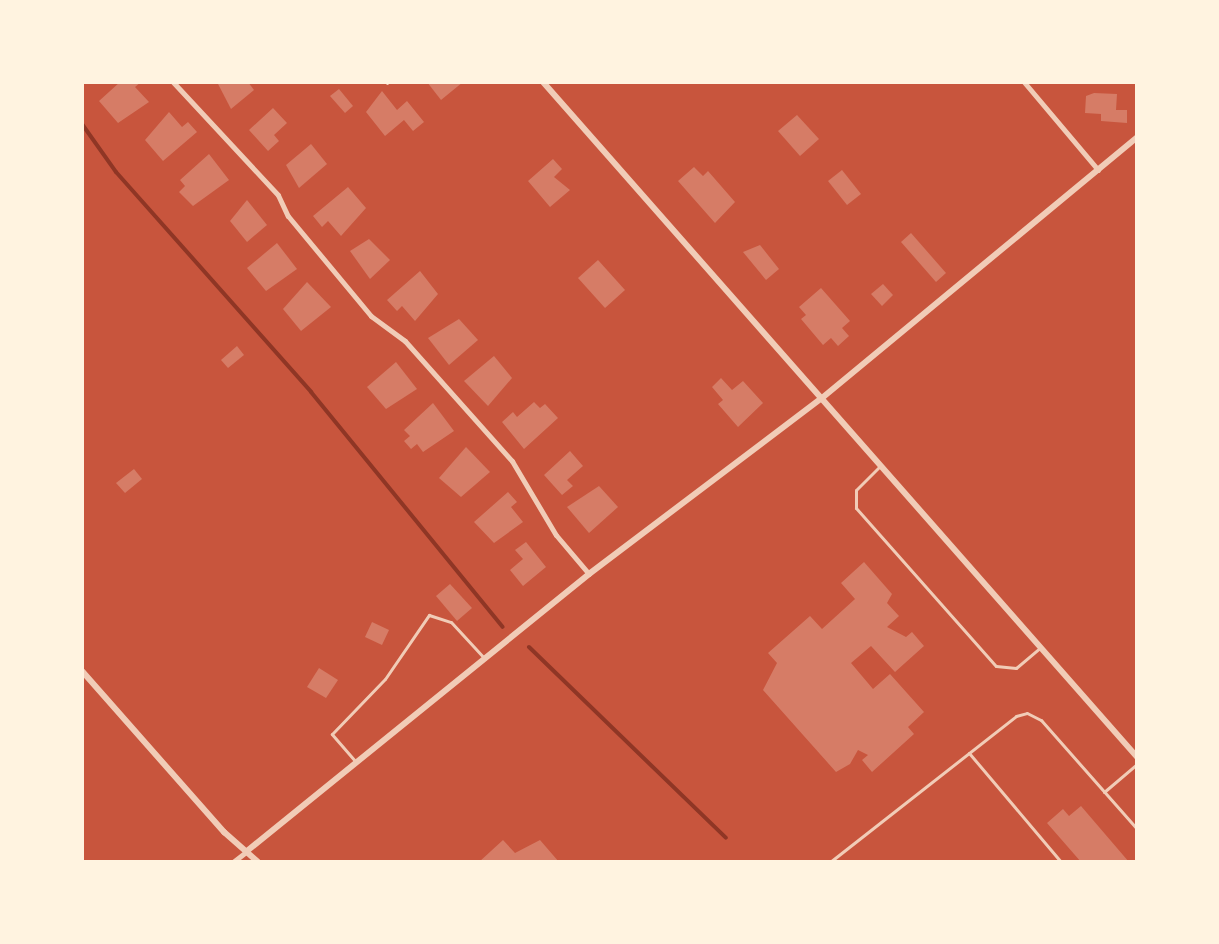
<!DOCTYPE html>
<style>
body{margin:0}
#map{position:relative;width:1219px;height:944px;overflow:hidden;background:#c8553d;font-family:"Alegreya Sans",sans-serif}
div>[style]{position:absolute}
.stream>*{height:4px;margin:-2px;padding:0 2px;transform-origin:2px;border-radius:2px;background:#8f3625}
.building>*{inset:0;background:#d67c66}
.service>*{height:3px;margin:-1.5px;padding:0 1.5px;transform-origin:1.5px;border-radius:1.5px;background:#f1ccb7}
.minor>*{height:5px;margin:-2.5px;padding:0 2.5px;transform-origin:2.5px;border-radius:2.5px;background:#f1ccb7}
.tertiary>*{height:6px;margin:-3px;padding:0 3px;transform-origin:3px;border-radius:3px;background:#f1ccb7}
span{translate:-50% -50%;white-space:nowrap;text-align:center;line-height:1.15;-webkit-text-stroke:6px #fff3e0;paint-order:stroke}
.frame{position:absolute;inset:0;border:84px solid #fff3e0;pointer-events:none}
</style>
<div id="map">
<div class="stream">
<div style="left:82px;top:124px;width:59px;rotate:54.7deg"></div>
<div style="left:116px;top:172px;width:294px;rotate:48.4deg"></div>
<div style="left:311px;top:392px;width:303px;rotate:50.8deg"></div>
<div style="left:529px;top:647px;width:274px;rotate:44.1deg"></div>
</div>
<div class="building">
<div style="clip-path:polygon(120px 82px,141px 82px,135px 87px,149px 102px,118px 123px,99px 101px)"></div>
<div style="clip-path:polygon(217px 82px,248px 82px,254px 90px,231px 109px)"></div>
<div style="clip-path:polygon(427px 82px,463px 82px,441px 100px)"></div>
<div style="clip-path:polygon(339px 89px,353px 106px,345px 113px,330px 96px)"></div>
<div style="clip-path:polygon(382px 91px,397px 110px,407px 101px,424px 122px,413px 131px,404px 120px,385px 136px,366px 112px)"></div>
<div style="clip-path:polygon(1094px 93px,1117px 94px,1116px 110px,1127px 110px,1127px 123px,1101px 121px,1101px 114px,1085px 113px,1086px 96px)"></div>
<div style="clip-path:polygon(273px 108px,287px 123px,274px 135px,279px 141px,268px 151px,249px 130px)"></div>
<div style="clip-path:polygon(169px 112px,182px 127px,188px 122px,197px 132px,163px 161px,145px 140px)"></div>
<div style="clip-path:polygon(797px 115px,819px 139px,800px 156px,778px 131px)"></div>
<div style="clip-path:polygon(311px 144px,327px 164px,299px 188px,286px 165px)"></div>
<div style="clip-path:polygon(209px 154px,229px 180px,193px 206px,179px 192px,185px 186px,180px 180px)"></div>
<div style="clip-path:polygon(553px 159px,562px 169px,554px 177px,570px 190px,550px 207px,528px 181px)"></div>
<div style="clip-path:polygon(694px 167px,703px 176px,708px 171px,735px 202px,715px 223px,678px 181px)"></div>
<div style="clip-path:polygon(842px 170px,861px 194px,847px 205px,828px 181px)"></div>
<div style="clip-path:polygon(348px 187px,366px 208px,341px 236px,328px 221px,322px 227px,313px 216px)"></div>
<div style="clip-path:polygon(247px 200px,267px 225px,247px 242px,230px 221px)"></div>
<div style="clip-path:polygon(911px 233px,946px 273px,936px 282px,901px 242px)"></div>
<div style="clip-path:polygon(369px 239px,390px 260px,370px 279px,350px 251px)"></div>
<div style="clip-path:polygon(277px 243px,297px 269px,266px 291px,247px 268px)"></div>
<div style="clip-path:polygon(760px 245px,779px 269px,766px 280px,743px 252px)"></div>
<div style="clip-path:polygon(598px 260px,625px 290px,605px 308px,578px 278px)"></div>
<div style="clip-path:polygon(420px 271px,438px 294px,415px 321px,402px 306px,397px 311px,387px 300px)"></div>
<div style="clip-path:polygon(307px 282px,331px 307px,301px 331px,283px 309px)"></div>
<div style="clip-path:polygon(883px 284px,893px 295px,882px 306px,871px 294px)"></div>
<div style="clip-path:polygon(821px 288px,850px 321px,842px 328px,849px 336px,838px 346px,831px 338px,823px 345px,801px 319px,806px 315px,799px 307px)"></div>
<div style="clip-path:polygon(459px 319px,478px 340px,449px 365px,428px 338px)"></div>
<div style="clip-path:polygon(237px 346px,244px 355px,228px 368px,221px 360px)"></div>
<div style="clip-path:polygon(494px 356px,512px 378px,488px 406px,464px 381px)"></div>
<div style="clip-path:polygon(396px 362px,417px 389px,386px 409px,367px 387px)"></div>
<div style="clip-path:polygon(721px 378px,732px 390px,743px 381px,763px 403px,738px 427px,718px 404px,723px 400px,712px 387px)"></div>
<div style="clip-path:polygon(534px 402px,540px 408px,545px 404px,558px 418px,524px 449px,502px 422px,513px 412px,517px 417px)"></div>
<div style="clip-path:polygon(433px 403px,454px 431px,423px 452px,417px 444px,411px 449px,404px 441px,410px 436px,404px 430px)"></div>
<div style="clip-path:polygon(466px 447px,490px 472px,461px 497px,439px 478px)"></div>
<div style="clip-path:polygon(570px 451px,583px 466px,567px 480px,573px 486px,562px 495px,544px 475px)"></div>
<div style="clip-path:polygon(134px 469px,142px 479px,125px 493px,116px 483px)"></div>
<div style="clip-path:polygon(599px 486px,618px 507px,589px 533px,567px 507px)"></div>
<div style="clip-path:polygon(508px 492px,517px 502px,511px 507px,523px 522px,494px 543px,474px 522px)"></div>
<div style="clip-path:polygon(526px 542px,546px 567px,523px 586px,510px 570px,523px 559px,515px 550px)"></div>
<div style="clip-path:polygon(864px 562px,892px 594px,887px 603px,899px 616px,887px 627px,906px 637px,912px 632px,924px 646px,895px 672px,871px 646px,851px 663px,873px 689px,890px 674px,924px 712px,908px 727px,914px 734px,872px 772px,862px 760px,868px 755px,858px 750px,850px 764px,836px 772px,763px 690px,777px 663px,768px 653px,810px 616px,822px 629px,855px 599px,841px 583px)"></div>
<div style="clip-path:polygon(450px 584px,472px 608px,457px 621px,436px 596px)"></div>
<div style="clip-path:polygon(372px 622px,389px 630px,382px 645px,365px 637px)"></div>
<div style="clip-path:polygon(319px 668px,338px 680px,326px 698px,307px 687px)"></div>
<div style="clip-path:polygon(1081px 806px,1129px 862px,1081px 862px,1047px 823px,1063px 809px,1069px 816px)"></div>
<div style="clip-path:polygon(503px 840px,515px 853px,540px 840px,559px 862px,479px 862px)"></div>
</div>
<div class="service">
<div style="left:387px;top:83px;width:1px;rotate:-45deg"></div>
<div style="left:881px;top:465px;width:35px;rotate:135deg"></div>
<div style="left:856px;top:490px;width:18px;rotate:90deg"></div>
<div style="left:856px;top:508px;width:211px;rotate:48.5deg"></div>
<div style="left:996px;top:666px;width:20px;rotate:6deg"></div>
<div style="left:1016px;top:668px;width:30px;rotate:-40deg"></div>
<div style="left:969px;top:753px;width:143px;rotate:49.8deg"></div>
<div style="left:356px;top:762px;width:37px;rotate:-131deg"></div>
<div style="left:332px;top:734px;width:76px;rotate:-46.1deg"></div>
<div style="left:385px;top:679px;width:78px;rotate:-55.5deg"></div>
<div style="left:429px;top:615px;width:23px;rotate:18deg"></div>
<div style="left:451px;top:622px;width:50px;rotate:47.4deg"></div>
<div style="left:1104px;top:792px;width:43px;rotate:-40.3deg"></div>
<div style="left:830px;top:862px;width:236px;rotate:-38.1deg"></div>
<div style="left:1016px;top:716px;width:11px;rotate:-15deg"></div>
<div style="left:1027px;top:713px;width:16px;rotate:27deg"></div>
<div style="left:1041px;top:720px;width:145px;rotate:48.6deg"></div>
</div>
<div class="minor">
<div style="left:173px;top:82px;width:154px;rotate:47.1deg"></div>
<div style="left:278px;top:195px;width:23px;rotate:65deg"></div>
<div style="left:288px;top:216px;width:130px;rotate:50.3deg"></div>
<div style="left:371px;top:316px;width:42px;rotate:36.3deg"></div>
<div style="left:405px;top:341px;width:161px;rotate:48.3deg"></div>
<div style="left:512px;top:461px;width:86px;rotate:59.3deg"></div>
<div style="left:556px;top:535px;width:51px;rotate:49.8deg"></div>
<div style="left:1024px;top:82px;width:115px;rotate:49.9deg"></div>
<div style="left:233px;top:862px;width:18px;rotate:-38deg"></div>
</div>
<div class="tertiary">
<div style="left:543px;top:82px;width:899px;rotate:48.65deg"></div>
<div style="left:82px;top:671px;width:215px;rotate:48.6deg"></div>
<div style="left:224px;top:832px;width:45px;rotate:41.4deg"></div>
<div style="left:247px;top:851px;width:440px;rotate:-39deg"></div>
<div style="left:589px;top:574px;width:292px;rotate:-37.1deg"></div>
<div style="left:822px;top:398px;width:409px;rotate:-39.6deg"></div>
</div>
<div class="frame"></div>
</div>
